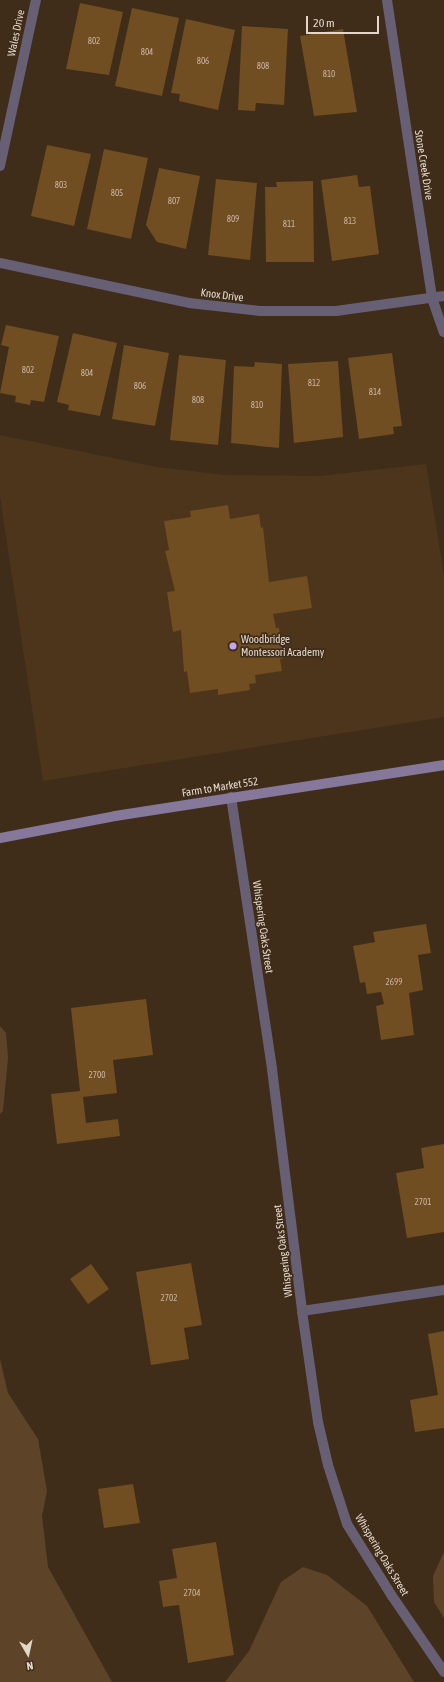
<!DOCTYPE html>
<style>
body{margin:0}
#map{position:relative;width:444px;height:1682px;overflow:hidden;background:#3f2d1a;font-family:"Asap Condensed",sans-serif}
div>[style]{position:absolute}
.built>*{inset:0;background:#4c351b}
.green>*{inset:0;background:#5d4428}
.building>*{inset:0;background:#714d22}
.lane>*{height:10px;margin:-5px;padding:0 5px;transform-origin:5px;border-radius:5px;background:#675f74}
.street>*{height:10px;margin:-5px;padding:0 5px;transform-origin:5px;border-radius:5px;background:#675f74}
.secondary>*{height:10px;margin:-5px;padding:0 5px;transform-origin:5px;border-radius:5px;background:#85789a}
.dots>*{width:11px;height:11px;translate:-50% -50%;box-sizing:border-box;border:2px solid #3f2d1a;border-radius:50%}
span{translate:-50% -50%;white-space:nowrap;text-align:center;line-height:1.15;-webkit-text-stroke:3.5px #3f2d1a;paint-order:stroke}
.number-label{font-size:9px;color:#c6b4a1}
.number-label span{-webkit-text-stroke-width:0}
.street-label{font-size:11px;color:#e3d7cb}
.poi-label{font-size:11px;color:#e3d7cb}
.left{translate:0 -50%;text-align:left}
.north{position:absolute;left:8px;top:1634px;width:40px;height:40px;-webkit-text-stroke:3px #3f2d1a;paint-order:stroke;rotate:171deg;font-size:11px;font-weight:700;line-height:16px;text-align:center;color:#e3d7cb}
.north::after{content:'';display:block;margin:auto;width:14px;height:18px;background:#e3d7cb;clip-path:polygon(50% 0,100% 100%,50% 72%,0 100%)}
.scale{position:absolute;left:306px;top:16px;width:73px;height:18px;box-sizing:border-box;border:2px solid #e3d7cb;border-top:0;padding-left:5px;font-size:12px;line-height:14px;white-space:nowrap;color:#e3d7cb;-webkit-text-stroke:3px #3f2d1a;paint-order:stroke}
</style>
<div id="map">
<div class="built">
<div style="clip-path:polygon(0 435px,157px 467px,225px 475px,320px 476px,426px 464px,444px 575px,444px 717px,43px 781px,0 497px)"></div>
</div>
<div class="green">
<div style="clip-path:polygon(0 1026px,6px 1033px,8px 1058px,3px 1111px,0 1114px)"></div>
<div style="clip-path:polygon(0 1359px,8px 1393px,38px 1439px,47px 1491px,42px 1516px,48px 1567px,112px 1682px,0 1682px)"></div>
<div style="clip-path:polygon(444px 1552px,444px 1618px,434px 1602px,433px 1576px)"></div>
<div style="clip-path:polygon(303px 1567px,327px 1575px,367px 1606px,414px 1682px,225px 1682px,249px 1651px,281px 1582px)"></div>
</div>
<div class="building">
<div style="clip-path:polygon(80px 3px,123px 12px,109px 75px,66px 69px)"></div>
<div style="clip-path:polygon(132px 8px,179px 18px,162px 96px,115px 86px)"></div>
<div style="clip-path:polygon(186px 19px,235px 30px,218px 110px,179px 101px,180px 94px,171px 93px)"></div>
<div style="clip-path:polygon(242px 26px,288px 29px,284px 105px,256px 103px,255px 111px,238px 110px)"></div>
<div style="clip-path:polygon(343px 29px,357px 112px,314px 116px,300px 36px)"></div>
<div style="clip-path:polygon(47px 145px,91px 154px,74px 226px,31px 216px)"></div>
<div style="clip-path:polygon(104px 149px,148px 158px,131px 239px,87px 229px)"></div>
<div style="clip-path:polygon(159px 168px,200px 176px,186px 249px,157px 242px,146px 225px)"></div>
<div style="clip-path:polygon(357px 175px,359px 187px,370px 186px,379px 254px,332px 261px,321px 180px)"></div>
<div style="clip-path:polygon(216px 179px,257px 183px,250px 260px,208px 255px)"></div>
<div style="clip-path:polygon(313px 181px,314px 262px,266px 262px,265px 187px,277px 187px,276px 182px)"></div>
<div style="clip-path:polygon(6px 325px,59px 336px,44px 402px,31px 400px,30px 405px,15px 402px,16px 396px,0 393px,9px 347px,1px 345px)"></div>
<div style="clip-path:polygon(73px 333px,117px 343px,100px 416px,68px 410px,69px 405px,57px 402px)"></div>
<div style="clip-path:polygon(124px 345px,169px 353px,155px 426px,112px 419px)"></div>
<div style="clip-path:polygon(392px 353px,402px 426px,393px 427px,394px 434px,359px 439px,348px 358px)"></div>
<div style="clip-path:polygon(179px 355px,226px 360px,218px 445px,170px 440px)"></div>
<div style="clip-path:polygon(338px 361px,343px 437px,294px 443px,288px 364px)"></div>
<div style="clip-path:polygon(255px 362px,282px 364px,279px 448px,231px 443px,234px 366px,254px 367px)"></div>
<div style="clip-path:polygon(228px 505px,230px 519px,259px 514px,261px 528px,263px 527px,269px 582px,307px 576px,312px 608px,273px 614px,276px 628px,279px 628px,284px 658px,280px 659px,282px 671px,255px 675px,256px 683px,249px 684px,250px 690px,218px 695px,218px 689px,190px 693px,187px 671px,184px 672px,181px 630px,173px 632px,167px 592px,175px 591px,165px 551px,169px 550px,164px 521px,191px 517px,190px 511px)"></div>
<div style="clip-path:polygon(426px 924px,431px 953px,418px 955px,423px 990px,409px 993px,414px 1035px,381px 1040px,376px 1006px,384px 1004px,381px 992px,367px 994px,365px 982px,360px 983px,353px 946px,375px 942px,373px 932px)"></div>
<div style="clip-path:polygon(146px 999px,153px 1055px,113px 1060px,117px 1093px,83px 1097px,86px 1123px,118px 1119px,120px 1136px,57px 1144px,51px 1094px,80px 1091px,71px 1008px)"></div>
<div style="clip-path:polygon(444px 1144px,444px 1232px,407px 1238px,396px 1173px,424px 1168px,421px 1148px)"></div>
<div style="clip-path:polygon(191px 1263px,202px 1325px,184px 1328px,189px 1359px,151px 1365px,136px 1272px)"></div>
<div style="clip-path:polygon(91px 1264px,109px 1289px,88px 1304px,70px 1279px)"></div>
<div style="clip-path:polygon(444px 1331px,444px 1428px,415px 1432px,410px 1400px,438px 1395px,428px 1334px)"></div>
<div style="clip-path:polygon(133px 1484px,140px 1523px,104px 1528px,98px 1489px)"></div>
<div style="clip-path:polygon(216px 1542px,234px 1655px,188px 1663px,179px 1605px,163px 1607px,159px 1581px,177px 1578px,172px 1549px)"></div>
</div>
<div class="lane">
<div style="left:302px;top:1311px;width:144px;rotate:-8.4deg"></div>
</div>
<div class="street">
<div style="left:387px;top:0;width:301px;rotate:81.4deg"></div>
<div style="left:432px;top:298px;width:36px;rotate:71deg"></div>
<div style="left:0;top:166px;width:170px;rotate:-77.8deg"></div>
<div style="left:0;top:263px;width:193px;rotate:11.9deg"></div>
<div style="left:189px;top:303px;width:71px;rotate:6.4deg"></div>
<div style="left:260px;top:311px;width:76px"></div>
<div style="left:336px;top:311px;width:109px;rotate:-7.9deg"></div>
<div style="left:231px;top:797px;width:275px;rotate:81.4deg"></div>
<div style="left:272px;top:1069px;width:244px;rotate:82.9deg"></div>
<div style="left:302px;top:1311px;width:112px;rotate:81.8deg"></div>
<div style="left:318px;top:1422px;width:44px;rotate:76.9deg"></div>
<div style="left:328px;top:1465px;width:62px;rotate:72.1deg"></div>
<div style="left:347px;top:1524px;width:85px;rotate:58deg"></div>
<div style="left:392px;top:1596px;width:92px;rotate:55.6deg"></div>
</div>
<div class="secondary">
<div style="left:0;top:838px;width:117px;rotate:-10.8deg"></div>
<div style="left:115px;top:816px;width:333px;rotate:-8.8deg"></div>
</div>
<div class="dots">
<div style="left:233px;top:646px;background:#c4a7f1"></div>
</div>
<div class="number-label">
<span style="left:94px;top:41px">802</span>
<span style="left:147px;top:52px">804</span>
<span style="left:203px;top:61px">806</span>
<span style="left:263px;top:66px">808</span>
<span style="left:329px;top:74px">810</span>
<span style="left:61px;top:185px">803</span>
<span style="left:117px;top:193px">805</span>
<span style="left:174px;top:201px">807</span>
<span style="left:233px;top:219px">809</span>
<span style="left:350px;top:221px">813</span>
<span style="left:289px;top:224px">811</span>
<span style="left:28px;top:370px">802</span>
<span style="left:87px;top:373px">804</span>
<span style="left:314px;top:383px">812</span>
<span style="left:140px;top:386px">806</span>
<span style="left:375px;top:392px">814</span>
<span style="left:198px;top:400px">808</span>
<span style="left:257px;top:405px">810</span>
<span style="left:394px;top:982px">2699</span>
<span style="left:97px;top:1075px">2700</span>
<span style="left:423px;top:1202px">2701</span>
<span style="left:169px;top:1298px">2702</span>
<span style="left:192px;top:1593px">2704</span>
</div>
<div class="street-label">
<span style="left:16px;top:33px;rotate:-78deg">Wales Drive</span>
<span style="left:424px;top:165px;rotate:81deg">Stone Creek Drive</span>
<span style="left:222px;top:295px;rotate:7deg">Knox Drive</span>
<span style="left:220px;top:787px;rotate:-9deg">Farm to Market 552</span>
<span style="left:263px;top:927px;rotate:82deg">Whispering Oaks Street</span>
<span style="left:283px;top:1251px;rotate:-97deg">Whispering Oaks Street</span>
<span style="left:382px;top:1555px;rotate:59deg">Whispering Oaks Street</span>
</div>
<div class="poi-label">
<span class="left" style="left:241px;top:646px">Woodbridge<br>Montessori Academy</span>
</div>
<div class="north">N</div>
<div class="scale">20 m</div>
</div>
